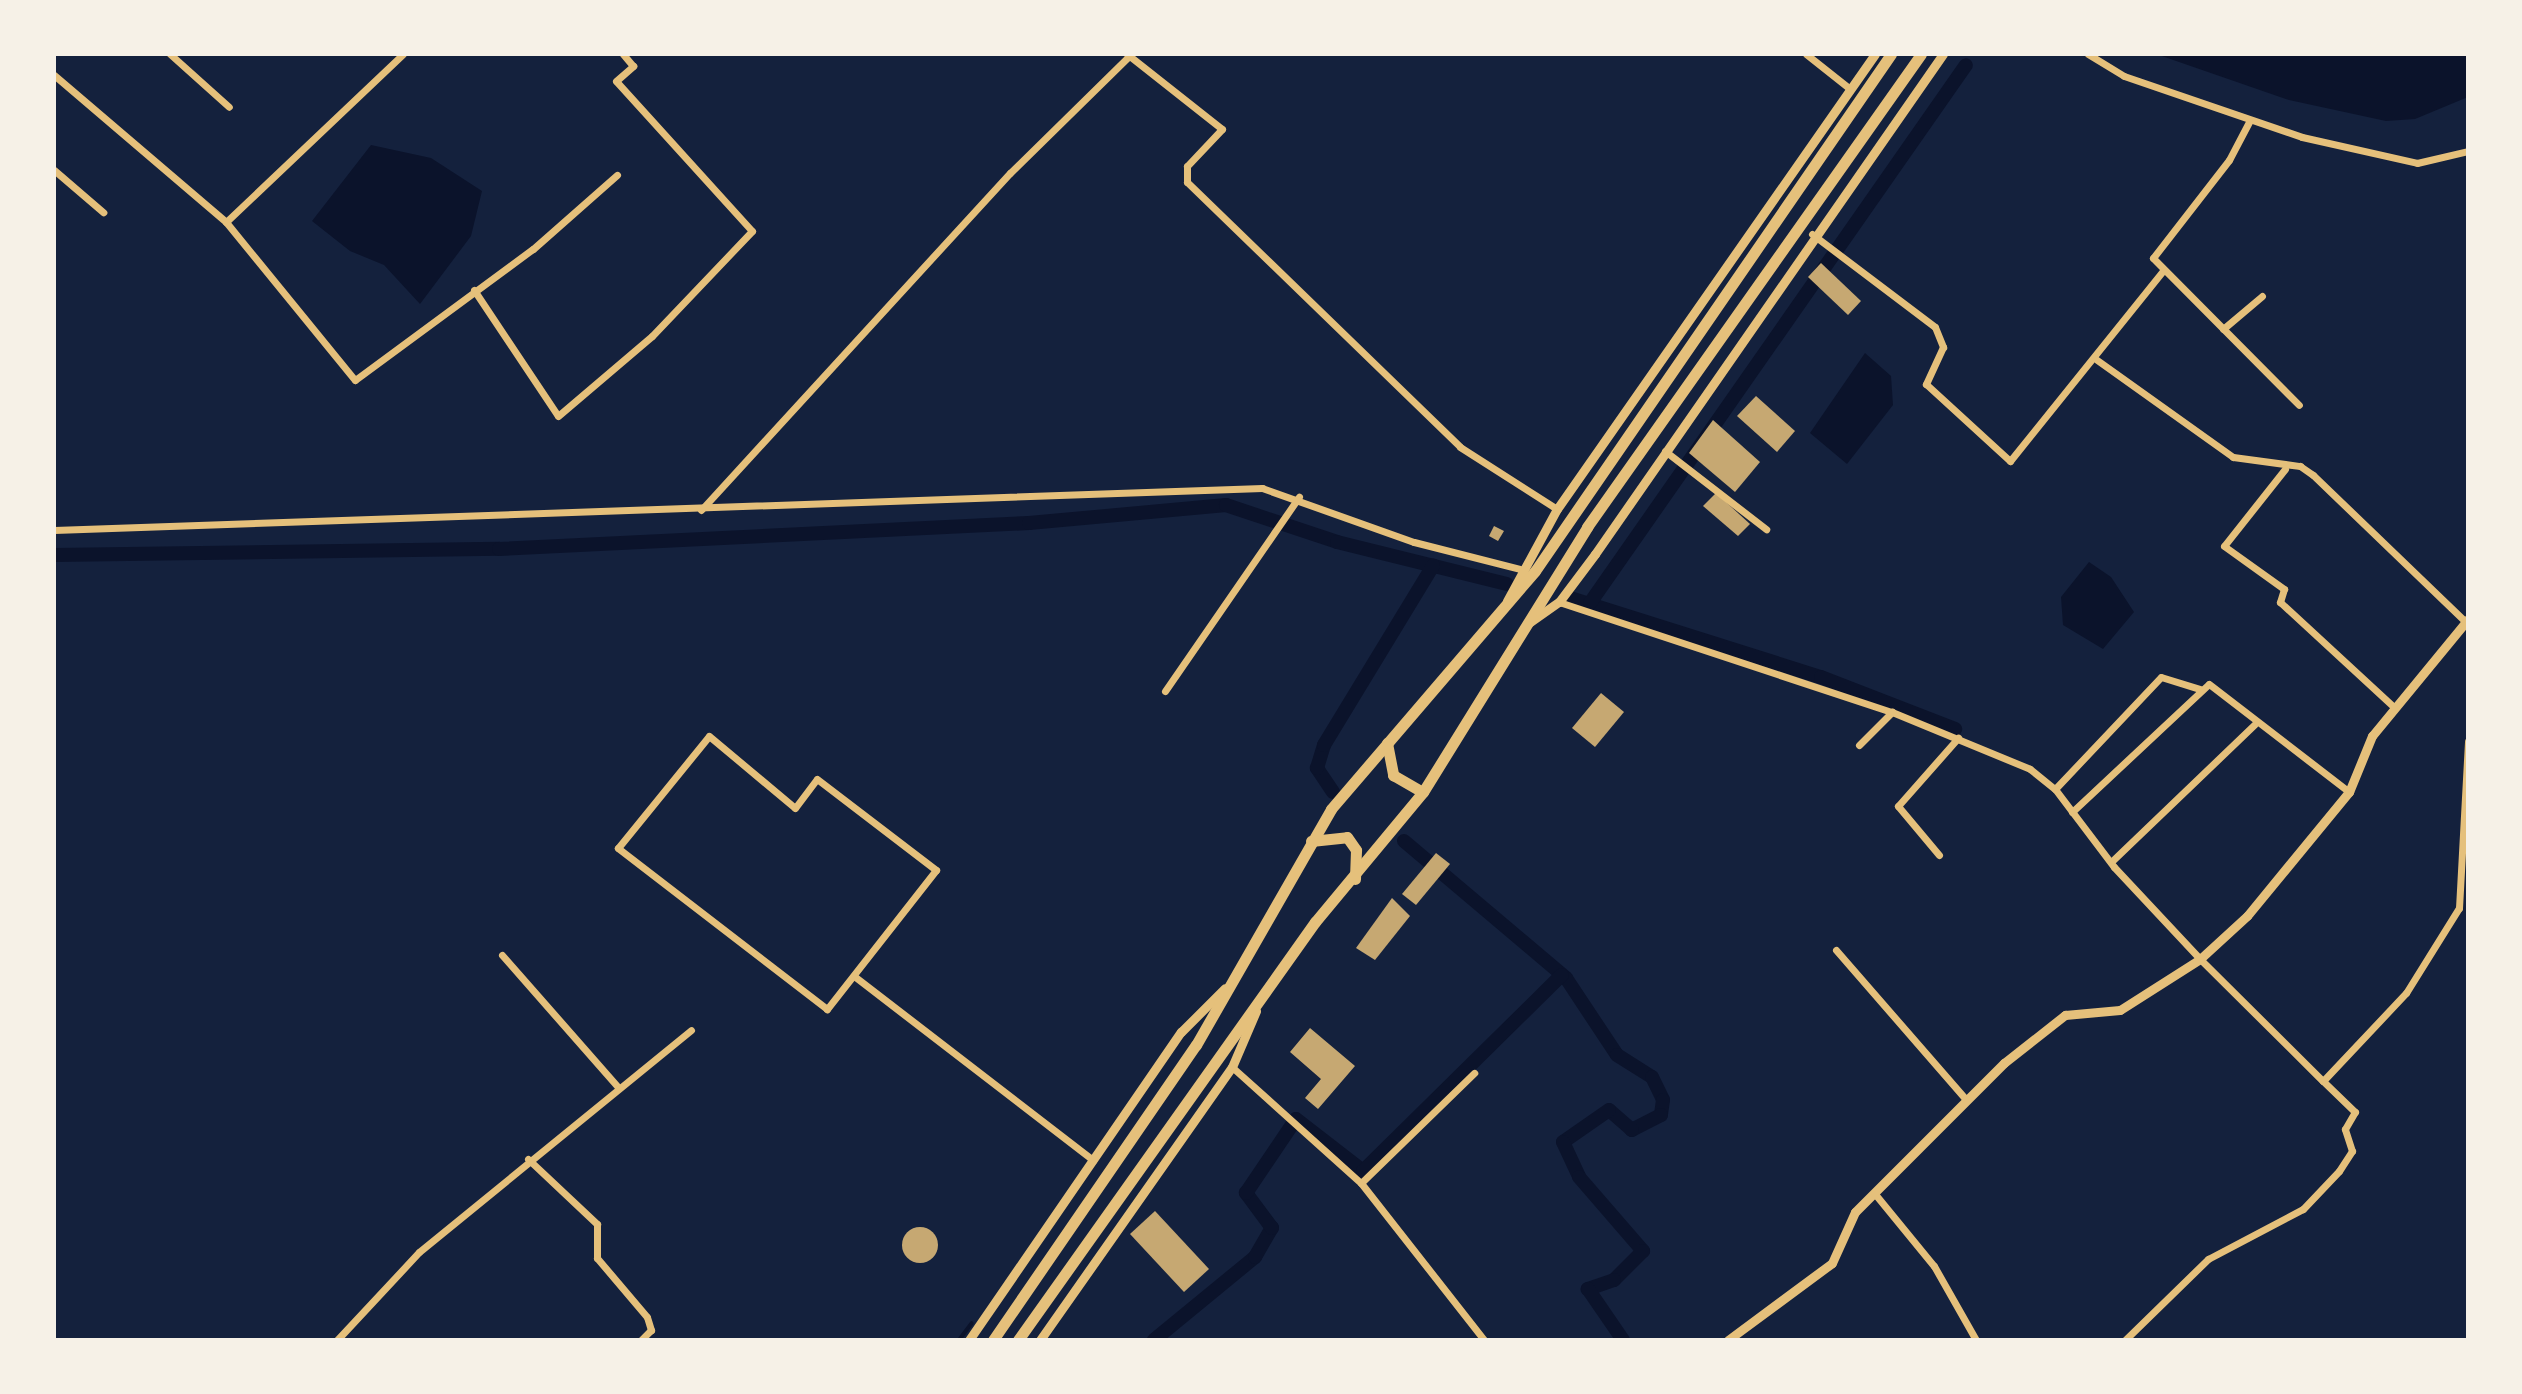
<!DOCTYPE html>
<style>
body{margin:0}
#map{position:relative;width:2522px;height:1394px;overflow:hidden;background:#14213d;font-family:"Varela Round",sans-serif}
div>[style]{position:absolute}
.water>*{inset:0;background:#0b132b}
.stream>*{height:4px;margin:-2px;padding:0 2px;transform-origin:2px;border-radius:2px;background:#0b132b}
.canal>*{height:14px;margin:-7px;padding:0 7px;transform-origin:7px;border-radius:7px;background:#0b132b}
.building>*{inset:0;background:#c6a872}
.round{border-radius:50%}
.minor>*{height:7px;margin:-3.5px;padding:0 3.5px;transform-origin:3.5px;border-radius:3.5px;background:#e5c07b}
.tertiary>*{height:9px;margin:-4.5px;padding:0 4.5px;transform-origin:4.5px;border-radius:4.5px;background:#e5c07b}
.primary>*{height:11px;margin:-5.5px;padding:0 5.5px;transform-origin:5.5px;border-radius:5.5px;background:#e5c07b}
span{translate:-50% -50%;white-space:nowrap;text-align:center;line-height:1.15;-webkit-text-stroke:6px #f6f1e7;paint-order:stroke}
.frame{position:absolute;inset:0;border:56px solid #f6f1e7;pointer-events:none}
</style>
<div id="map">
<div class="water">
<div style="clip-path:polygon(2156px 54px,2468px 54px,2468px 97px,2415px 119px,2386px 121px,2289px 100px)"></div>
<div style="clip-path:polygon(371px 145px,431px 158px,482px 191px,471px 236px,420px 304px,384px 265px,350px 251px,312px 221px)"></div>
<div style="clip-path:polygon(1865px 353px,1891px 376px,1893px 405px,1847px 464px,1810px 433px)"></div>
<div style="clip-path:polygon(2089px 562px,2111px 577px,2134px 612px,2103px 649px,2063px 625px,2061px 597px)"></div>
</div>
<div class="stream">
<div style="left:959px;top:1340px;width:21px;rotate:-53deg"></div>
</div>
<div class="canal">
<div style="left:54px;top:555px;width:445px;rotate:-0.8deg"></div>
<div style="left:499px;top:549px;width:531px;rotate:-2.81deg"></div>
<div style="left:1029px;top:523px;width:198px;rotate:-5.2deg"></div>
<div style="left:1226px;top:505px;width:117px;rotate:18.4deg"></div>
<div style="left:1337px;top:542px;width:175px;rotate:13.9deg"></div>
<div style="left:1570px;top:598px;width:263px;rotate:17.5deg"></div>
<div style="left:1821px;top:677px;width:144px;rotate:21.2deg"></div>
<div style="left:1590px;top:603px;width:656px;rotate:-55.05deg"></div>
<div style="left:1333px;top:792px;width:29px;rotate:-124deg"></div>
<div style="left:1317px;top:768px;width:24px;rotate:-73deg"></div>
<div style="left:1324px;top:745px;width:210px;rotate:-58.7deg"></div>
<div style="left:1404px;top:841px;width:212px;rotate:40.2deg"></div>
<div style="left:1566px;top:978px;width:92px;rotate:56.5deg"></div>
<div style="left:1617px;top:1055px;width:41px;rotate:32.2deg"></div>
<div style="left:1652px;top:1077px;width:25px;rotate:64deg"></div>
<div style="left:1663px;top:1100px;width:15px;rotate:98deg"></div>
<div style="left:1661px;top:1115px;width:33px;rotate:153deg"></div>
<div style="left:1632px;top:1130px;width:30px;rotate:-139deg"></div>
<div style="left:1609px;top:1110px;width:56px;rotate:145.2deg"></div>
<div style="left:1563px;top:1142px;width:38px;rotate:65deg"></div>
<div style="left:1579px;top:1177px;width:98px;rotate:49.1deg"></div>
<div style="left:1643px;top:1251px;width:41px;rotate:135deg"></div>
<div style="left:1614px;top:1280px;width:28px;rotate:161deg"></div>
<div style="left:1588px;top:1289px;width:62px;rotate:55.5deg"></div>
<div style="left:1154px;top:1340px;width:131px;rotate:-39.4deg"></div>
<div style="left:1255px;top:1257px;width:34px;rotate:-60deg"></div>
<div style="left:1272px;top:1228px;width:44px;rotate:-126.6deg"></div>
<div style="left:1246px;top:1193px;width:89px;rotate:-56deg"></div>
<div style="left:1296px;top:1119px;width:85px;rotate:37.8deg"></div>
<div style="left:1363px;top:1171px;width:279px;rotate:-44.6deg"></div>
</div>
<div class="building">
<div style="clip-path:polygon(1821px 263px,1861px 301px,1848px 315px,1808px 277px)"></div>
<div style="clip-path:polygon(1756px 396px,1795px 431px,1777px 452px,1737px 416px)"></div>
<div style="clip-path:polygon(1713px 420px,1760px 462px,1735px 492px,1689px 453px)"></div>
<div style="clip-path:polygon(1716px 493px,1750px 524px,1738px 536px,1703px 506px)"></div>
<div style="clip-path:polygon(1494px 526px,1504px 531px,1498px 541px,1489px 536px)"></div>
<div style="clip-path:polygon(1601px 693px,1624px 712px,1595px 747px,1572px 728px)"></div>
<div style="clip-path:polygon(1436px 853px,1450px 864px,1416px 905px,1402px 894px)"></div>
<div style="clip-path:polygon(1392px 898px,1410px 916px,1375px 960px,1356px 948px)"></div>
<div style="clip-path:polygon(1310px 1028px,1355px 1066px,1318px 1109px,1305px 1098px,1321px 1079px,1290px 1052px)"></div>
<div style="clip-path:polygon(1155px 1211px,1209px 1269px,1184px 1292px,1130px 1234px)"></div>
<div class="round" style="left:902px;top:1227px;width:36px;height:36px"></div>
</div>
<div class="minor">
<div style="left:170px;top:54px;width:79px;rotate:41.9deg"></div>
<div style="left:1127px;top:54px;width:121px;rotate:38.3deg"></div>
<div style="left:1222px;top:129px;width:51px;rotate:133.4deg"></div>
<div style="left:1187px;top:166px;width:16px;rotate:90deg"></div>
<div style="left:1187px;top:182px;width:380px;rotate:44.1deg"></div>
<div style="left:1460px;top:447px;width:115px;rotate:32.6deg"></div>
<div style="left:1806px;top:54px;width:56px;rotate:38.5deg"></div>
<div style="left:2088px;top:54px;width:42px;rotate:31.4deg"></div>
<div style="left:2124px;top:76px;width:188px;rotate:18.9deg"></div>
<div style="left:2302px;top:137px;width:118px;rotate:12.7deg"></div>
<div style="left:2417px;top:163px;width:52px;rotate:-13.2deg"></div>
<div style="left:54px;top:75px;width:226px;rotate:40.5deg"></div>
<div style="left:226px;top:222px;width:244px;rotate:-43.5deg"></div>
<div style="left:2250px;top:120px;width:45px;rotate:117.7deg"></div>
<div style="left:2229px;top:160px;width:124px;rotate:127.8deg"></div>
<div style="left:2153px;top:258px;width:207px;rotate:45.2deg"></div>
<div style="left:54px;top:170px;width:65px;rotate:40.6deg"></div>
<div style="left:226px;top:222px;width:204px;rotate:50.8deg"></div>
<div style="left:355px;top:380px;width:221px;rotate:-36.4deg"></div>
<div style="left:533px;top:249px;width:112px;rotate:-41.4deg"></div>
<div style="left:1812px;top:234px;width:154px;rotate:37.1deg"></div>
<div style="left:1935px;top:327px;width:22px;rotate:68deg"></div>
<div style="left:1943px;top:347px;width:41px;rotate:114.7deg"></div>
<div style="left:1926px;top:384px;width:114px;rotate:42.5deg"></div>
<div style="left:2010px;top:461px;width:243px;rotate:-51.2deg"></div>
<div style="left:474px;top:290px;width:151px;rotate:56.3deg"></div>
<div style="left:558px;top:416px;width:123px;rotate:-40.4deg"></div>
<div style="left:652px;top:336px;width:145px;rotate:-46.4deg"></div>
<div style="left:752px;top:231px;width:202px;rotate:-132.2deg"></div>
<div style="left:616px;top:81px;width:23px;rotate:-41deg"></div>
<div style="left:633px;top:66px;width:16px;rotate:-130deg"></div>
<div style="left:2223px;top:329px;width:51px;rotate:-40.2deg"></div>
<div style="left:2097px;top:360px;width:167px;rotate:35.5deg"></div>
<div style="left:2233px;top:457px;width:68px;rotate:7.7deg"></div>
<div style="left:2300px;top:466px;width:16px;rotate:35deg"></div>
<div style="left:2313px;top:475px;width:212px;rotate:43.9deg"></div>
<div style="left:1665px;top:451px;width:128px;rotate:37.7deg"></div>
<div style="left:2285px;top:469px;width:98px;rotate:128.4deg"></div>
<div style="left:2224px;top:546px;width:74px;rotate:35.6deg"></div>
<div style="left:2284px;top:589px;width:14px;rotate:107deg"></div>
<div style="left:2280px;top:602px;width:156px;rotate:42.7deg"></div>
<div style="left:701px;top:510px;width:457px;rotate:-47.5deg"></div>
<div style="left:1010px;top:173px;width:167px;rotate:-44.5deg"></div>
<div style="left:54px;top:530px;width:1209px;rotate:-1.99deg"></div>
<div style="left:1262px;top:488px;width:161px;rotate:19.6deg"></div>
<div style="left:1414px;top:542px;width:109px;rotate:14.3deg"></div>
<div style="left:1559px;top:602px;width:351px;rotate:18.3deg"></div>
<div style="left:1892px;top:712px;width:149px;rotate:22.4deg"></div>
<div style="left:2030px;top:769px;width:32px;rotate:39deg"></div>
<div style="left:2055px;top:789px;width:98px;rotate:52.9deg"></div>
<div style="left:2114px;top:867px;width:126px;rotate:46.9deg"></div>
<div style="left:2200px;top:959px;width:173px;rotate:44.8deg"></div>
<div style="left:2323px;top:1081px;width:121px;rotate:-46.7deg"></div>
<div style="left:2406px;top:993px;width:100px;rotate:-58.1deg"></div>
<div style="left:2459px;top:908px;width:167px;rotate:-86.9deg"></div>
<div style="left:1165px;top:691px;width:236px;rotate:-55.4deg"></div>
<div style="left:709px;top:736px;width:112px;rotate:39.9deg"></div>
<div style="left:795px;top:808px;width:36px;rotate:-53deg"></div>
<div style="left:817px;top:779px;width:150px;rotate:37.4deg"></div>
<div style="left:936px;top:870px;width:177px;rotate:128.1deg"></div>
<div style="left:827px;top:1009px;width:264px;rotate:-142.4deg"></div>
<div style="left:618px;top:848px;width:144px;rotate:-50.9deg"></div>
<div style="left:1859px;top:745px;width:47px;rotate:-45deg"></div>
<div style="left:2055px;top:789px;width:154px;rotate:-46.6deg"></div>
<div style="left:2161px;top:677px;width:41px;rotate:17.1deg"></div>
<div style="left:2072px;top:812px;width:187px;rotate:-43.1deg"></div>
<div style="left:2209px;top:684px;width:177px;rotate:37.6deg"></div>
<div style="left:1939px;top:855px;width:64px;rotate:-129.9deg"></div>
<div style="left:1898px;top:806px;width:91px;rotate:-48.6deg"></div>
<div style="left:2111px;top:862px;width:199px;rotate:-43.8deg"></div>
<div style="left:1836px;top:950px;width:195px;rotate:49deg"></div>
<div style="left:502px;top:955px;width:176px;rotate:48.7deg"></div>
<div style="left:854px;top:976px;width:302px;rotate:37.6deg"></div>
<div style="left:1232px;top:1067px;width:173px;rotate:42deg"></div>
<div style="left:1361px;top:1183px;width:199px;rotate:51.9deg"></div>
<div style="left:528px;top:1159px;width:95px;rotate:43.3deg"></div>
<div style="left:597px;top:1224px;width:34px;rotate:90deg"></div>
<div style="left:597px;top:1258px;width:77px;rotate:49.7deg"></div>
<div style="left:647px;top:1317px;width:14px;rotate:73deg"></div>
<div style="left:651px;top:1330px;width:14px;rotate:135deg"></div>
<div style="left:1361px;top:1183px;width:158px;rotate:-44.2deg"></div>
<div style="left:1875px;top:1194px;width:93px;rotate:50.7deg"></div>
<div style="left:1934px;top:1266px;width:85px;rotate:60.4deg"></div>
<div style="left:337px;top:1340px;width:120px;rotate:-47deg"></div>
<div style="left:419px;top:1252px;width:351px;rotate:-39.2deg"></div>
<div style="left:2125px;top:1340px;width:116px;rotate:-44.3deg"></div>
<div style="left:2208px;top:1259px;width:107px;rotate:-27.8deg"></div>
<div style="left:2303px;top:1209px;width:52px;rotate:-46.5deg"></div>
<div style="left:2339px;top:1171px;width:24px;rotate:-57deg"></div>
<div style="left:2352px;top:1151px;width:23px;rotate:-108deg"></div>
<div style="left:2345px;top:1129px;width:20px;rotate:-60deg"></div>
<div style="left:2355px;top:1112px;width:45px;rotate:-135.9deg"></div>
</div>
<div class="tertiary">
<div style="left:1507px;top:601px;width:105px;rotate:-61.5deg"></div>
<div style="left:1557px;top:509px;width:555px;rotate:-55.05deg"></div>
<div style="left:1530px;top:622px;width:35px;rotate:-35deg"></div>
<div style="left:1559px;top:602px;width:60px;rotate:-53.1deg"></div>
<div style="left:1595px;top:554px;width:609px;rotate:-55.16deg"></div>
<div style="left:969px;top:1340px;width:374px;rotate:-55.5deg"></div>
<div style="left:1181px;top:1032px;width:62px;rotate:-45deg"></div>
<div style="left:1040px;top:1340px;width:334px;rotate:-54.9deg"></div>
<div style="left:1232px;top:1067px;width:61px;rotate:-66.8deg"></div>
<div style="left:1728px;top:1340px;width:129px;rotate:-36.5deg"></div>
<div style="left:1832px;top:1263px;width:56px;rotate:-65.7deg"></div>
<div style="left:1855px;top:1212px;width:211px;rotate:-45deg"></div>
<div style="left:2004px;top:1063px;width:78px;rotate:-38.2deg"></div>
<div style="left:2065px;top:1015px;width:55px;rotate:-5.2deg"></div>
<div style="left:2120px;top:1010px;width:95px;rotate:-32.5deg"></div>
<div style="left:2200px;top:959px;width:64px;rotate:-42.5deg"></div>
<div style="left:2247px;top:916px;width:161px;rotate:-50.6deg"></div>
<div style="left:2349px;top:792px;width:61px;rotate:-67.7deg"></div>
<div style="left:2372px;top:736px;width:151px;rotate:-50.6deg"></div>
</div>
<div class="primary">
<div style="left:1387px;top:743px;width:33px;rotate:79deg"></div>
<div style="left:1393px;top:775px;width:34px;rotate:30deg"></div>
<div style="left:1311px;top:841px;width:36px;rotate:-6deg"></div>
<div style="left:1347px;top:837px;width:16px;rotate:55deg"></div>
<div style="left:1356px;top:850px;width:29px;rotate:92deg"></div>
<div style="left:993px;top:1340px;width:358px;rotate:-55.5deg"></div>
<div style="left:1196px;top:1045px;width:272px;rotate:-60.2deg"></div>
<div style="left:1331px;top:809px;width:313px;rotate:-49.4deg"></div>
<div style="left:1535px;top:571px;width:628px;rotate:-55.45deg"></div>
<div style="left:1018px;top:1340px;width:513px;rotate:-54.61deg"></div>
<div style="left:1315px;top:922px;width:169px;rotate:-50.3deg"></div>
<div style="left:1423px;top:792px;width:312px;rotate:-58.2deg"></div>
<div style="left:1587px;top:527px;width:579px;rotate:-54.77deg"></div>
</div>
<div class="frame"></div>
</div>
